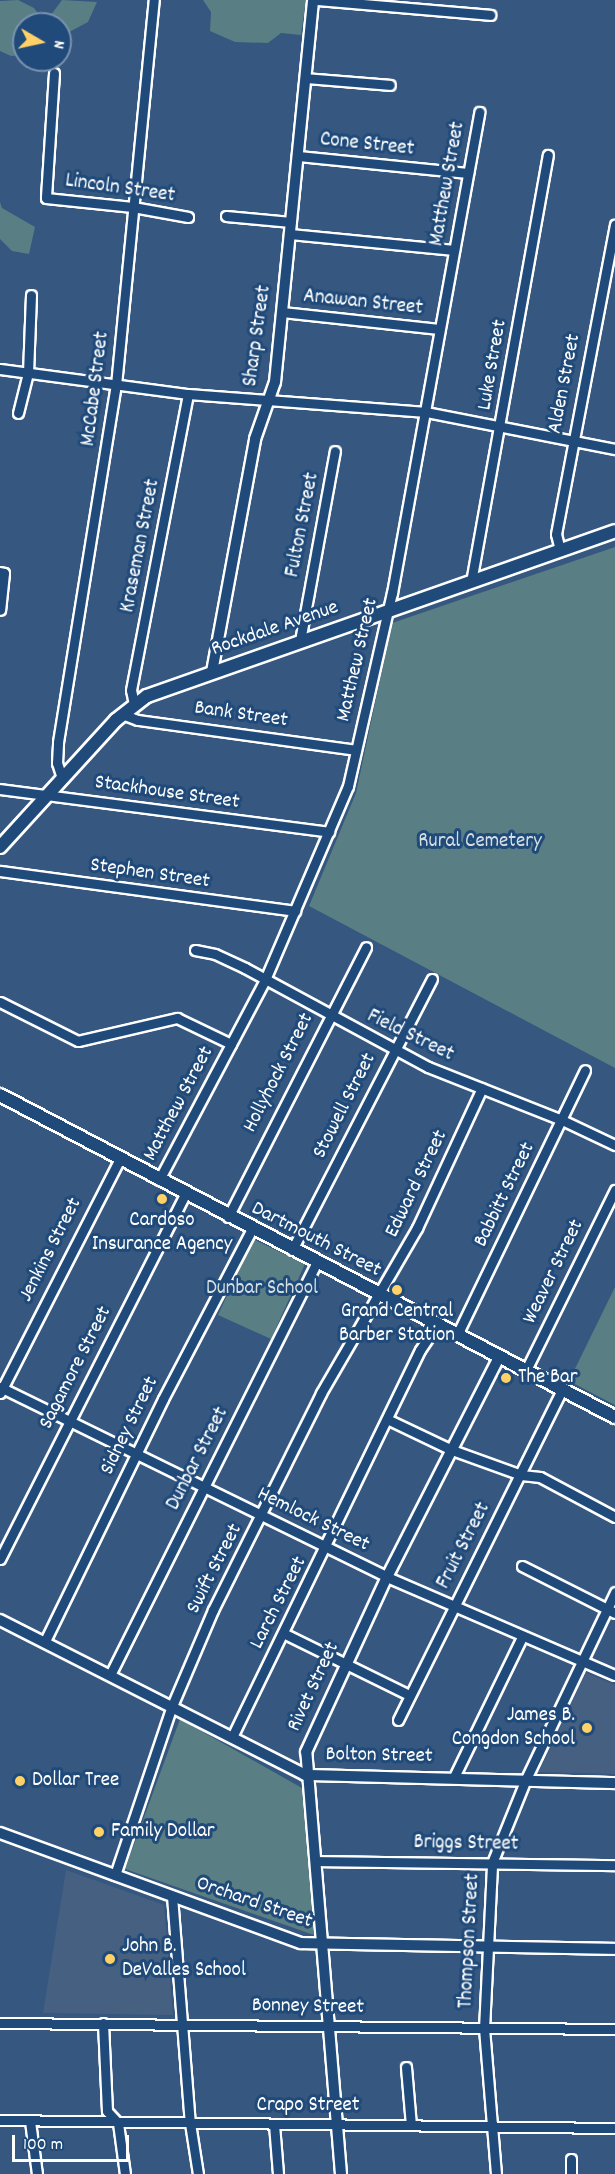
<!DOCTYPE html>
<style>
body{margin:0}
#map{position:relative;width:615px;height:2174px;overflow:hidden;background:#36577f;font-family:Dekko,sans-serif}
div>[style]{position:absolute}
.built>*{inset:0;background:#466082}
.green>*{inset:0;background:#597e83}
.roads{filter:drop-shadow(2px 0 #fff) drop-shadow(-2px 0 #fff) drop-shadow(0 2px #fff) drop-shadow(0 -2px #fff)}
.minor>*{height:9px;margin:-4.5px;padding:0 4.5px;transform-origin:4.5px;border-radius:4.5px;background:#1f4a7a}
.tertiary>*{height:10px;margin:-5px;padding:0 5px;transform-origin:5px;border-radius:5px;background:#1f4a7a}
.secondary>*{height:12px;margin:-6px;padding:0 6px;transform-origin:6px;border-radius:6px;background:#1f4a7a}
.dots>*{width:16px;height:16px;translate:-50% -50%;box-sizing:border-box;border:3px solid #1f4a7a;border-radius:50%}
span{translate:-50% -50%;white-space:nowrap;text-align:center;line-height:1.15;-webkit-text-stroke:6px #1f4a7a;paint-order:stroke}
.street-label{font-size:21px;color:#fff}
.park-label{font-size:21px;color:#d6dfe0}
.poi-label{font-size:21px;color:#fff}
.left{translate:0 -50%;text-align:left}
.right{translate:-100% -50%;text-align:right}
.north{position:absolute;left:12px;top:12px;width:60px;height:60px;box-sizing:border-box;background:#1f4a7a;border:2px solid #7992af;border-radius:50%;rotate:99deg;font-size:16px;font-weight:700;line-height:24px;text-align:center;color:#fff}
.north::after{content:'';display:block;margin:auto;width:21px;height:27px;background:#ffd166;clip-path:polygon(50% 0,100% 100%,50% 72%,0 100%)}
.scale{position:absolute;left:12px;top:2135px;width:117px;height:27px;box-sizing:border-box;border:3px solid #fff;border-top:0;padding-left:8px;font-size:18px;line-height:21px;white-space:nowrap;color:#fff;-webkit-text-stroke:4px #1f4a7a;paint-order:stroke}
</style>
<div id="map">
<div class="built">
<div style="clip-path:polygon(586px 1673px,615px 1685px,615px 1774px,539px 1772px)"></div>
<div style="clip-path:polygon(66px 1870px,164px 1905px,173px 2015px,43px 2013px)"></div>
</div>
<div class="green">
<div style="clip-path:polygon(18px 0,34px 8px,45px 23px,62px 0,97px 2px,88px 22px,60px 37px,60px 24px,24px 24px,24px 55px,11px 56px,0 51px,0 1px)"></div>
<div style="clip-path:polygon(203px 0,306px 0,301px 35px,281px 33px,268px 43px,235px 42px,210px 31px,211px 12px)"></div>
<div style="clip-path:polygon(0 202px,2px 208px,35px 227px,29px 254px,12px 251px,0 239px)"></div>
<div style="clip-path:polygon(615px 547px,615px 1068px,309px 906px,356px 793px,392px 623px)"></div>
<div style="clip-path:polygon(253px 1239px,305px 1264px,271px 1339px,218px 1315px)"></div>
<div style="clip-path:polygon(615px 1287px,615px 1405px,569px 1381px)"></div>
<div style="clip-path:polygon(180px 1719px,302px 1788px,314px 1935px,125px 1869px)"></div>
</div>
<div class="roads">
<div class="minor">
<div style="left:316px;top:0;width:175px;rotate:4.9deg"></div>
<div style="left:54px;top:73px;width:125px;rotate:93.7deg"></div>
<div style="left:46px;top:198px;width:87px;rotate:5.9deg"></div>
<div style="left:133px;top:207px;width:56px;rotate:10.3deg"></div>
<div style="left:305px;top:78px;width:85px;rotate:4.7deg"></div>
<div style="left:298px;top:156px;width:171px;rotate:5.7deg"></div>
<div style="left:226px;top:216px;width:65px;rotate:5.3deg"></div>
<div style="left:290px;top:234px;width:165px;rotate:5.6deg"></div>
<div style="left:282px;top:312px;width:158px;rotate:6.2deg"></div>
<div style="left:0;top:369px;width:190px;rotate:7.6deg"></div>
<div style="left:188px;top:394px;width:239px;rotate:4.3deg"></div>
<div style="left:426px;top:412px;width:193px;rotate:11.1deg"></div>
<div style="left:18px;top:413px;width:41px;rotate:-76deg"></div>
<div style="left:28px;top:373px;width:78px;rotate:-87.8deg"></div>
<div style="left:560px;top:550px;width:16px;rotate:-104deg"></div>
<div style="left:556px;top:534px;width:315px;rotate:-79.2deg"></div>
<div style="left:0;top:572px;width:4px;rotate:14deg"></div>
<div style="left:4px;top:573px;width:37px;rotate:96deg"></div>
<div style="left:471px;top:582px;width:434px;rotate:-79.8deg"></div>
<div style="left:300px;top:641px;width:193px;rotate:-79.6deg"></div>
<div style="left:134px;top:704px;width:14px;rotate:-102deg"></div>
<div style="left:131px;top:690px;width:301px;rotate:-79.1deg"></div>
<div style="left:122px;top:714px;width:17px;rotate:21deg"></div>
<div style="left:138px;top:720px;width:220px;rotate:7.8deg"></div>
<div style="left:62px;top:778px;width:16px;rotate:-108deg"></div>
<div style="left:57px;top:763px;width:21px;rotate:-87deg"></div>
<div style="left:58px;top:742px;width:362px;rotate:-80.8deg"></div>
<div style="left:116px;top:385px;width:387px;rotate:-84.4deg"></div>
<div style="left:0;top:789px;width:332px;rotate:7.4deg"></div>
<div style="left:0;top:871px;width:298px;rotate:7.7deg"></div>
<div style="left:195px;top:950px;width:20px;rotate:11deg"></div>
<div style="left:215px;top:954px;width:33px;rotate:25deg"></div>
<div style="left:245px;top:968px;width:208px;rotate:28.4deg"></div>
<div style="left:428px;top:1067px;width:144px;rotate:21.6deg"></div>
<div style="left:562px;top:1120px;width:59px;rotate:25.3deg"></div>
<div style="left:0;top:1002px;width:87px;rotate:26.6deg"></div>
<div style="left:78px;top:1041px;width:102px;rotate:-13.1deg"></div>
<div style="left:177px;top:1018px;width:60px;rotate:25.7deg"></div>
<div style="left:159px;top:1180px;width:224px;rotate:-62.1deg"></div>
<div style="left:264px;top:982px;width:213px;rotate:-66.8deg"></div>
<div style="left:348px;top:786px;width:198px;rotate:-77.2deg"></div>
<div style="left:392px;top:593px;width:489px;rotate:-79.7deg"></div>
<div style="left:228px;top:1217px;width:303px;rotate:-62.9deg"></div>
<div style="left:292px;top:1250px;width:305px;rotate:-62.7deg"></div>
<div style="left:457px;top:1335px;width:294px;rotate:-64.2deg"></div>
<div style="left:526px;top:1370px;width:201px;rotate:-63.7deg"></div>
<div style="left:0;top:1387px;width:431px;rotate:26.1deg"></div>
<div style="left:387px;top:1577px;width:248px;rotate:23.3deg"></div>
<div style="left:0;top:1393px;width:264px;rotate:-62.9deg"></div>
<div style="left:389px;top:1420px;width:70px;rotate:25.5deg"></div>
<div style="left:452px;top:1450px;width:73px;rotate:19.9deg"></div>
<div style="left:521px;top:1475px;width:19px;rotate:6deg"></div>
<div style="left:540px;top:1477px;width:85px;rotate:28.1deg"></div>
<div style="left:0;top:1559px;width:409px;rotate:-63.1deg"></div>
<div style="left:522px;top:1566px;width:104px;rotate:26.8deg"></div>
<div style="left:283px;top:1633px;width:140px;rotate:26.2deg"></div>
<div style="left:45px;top:1641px;width:269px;rotate:-64deg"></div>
<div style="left:163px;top:1399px;width:192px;rotate:-62.4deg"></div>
<div style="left:111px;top:1673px;width:460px;rotate:-63.4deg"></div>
<div style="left:398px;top:1720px;width:369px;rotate:-63.6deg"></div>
<div style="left:232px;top:1737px;width:430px;rotate:-64.1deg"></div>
<div style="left:420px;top:1350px;width:30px;rotate:-56deg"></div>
<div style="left:454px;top:1777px;width:156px;rotate:-64.1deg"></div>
<div style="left:316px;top:1861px;width:299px;rotate:0.8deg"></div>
<div style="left:115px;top:1875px;width:178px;rotate:-71.4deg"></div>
<div style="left:172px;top:1706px;width:104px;rotate:-66.9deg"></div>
<div style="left:213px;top:1610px;width:242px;rotate:-63.5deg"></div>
<div style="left:321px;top:1393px;width:191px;rotate:-59.8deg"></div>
<div style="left:417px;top:1228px;width:154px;rotate:-65.1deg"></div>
<div style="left:172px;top:1896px;width:228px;rotate:85.5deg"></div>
<div style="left:190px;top:2123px;width:52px;rotate:81.1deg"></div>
<div style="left:0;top:2023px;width:615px;rotate:0.56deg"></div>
<div style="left:103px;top:2023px;width:88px;rotate:87.4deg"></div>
<div style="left:107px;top:2111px;width:16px;rotate:47deg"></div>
<div style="left:118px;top:2123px;width:51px;rotate:82.2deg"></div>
<div style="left:406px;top:2067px;width:58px;rotate:85.1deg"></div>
<div style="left:0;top:2120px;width:615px;rotate:0.75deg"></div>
<div style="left:30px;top:2121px;width:53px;rotate:82.5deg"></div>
<div style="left:274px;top:2124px;width:50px;rotate:85.4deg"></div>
<div style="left:571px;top:2159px;width:15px;rotate:90deg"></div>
<div style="left:496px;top:2174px;width:145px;rotate:-94.7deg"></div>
<div style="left:484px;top:2029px;width:166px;rotate:-87.2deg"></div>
<div style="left:492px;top:1863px;width:91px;rotate:-68deg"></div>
<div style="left:526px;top:1779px;width:207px;rotate:-64.5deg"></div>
</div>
<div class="tertiary">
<div style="left:212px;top:672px;width:237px;rotate:-79.5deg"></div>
<div style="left:255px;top:439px;width:60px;rotate:-70.7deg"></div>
<div style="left:275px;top:382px;width:384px;rotate:-84.3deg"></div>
<div style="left:0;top:1620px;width:342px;rotate:26.9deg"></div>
<div style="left:305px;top:1775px;width:310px;rotate:1.5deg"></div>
<div style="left:0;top:1833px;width:320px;rotate:20.1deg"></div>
<div style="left:301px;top:1943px;width:314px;rotate:1.1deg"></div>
<div style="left:341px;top:2174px;width:423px;rotate:-94.7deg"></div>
<div style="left:306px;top:1752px;width:193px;rotate:-65.2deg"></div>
<div style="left:387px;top:1577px;width:247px;rotate:-63deg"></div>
</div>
<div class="secondary">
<div style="left:0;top:847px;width:172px;rotate:-47.6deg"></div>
<div style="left:116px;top:720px;width:39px;rotate:-38deg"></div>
<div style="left:147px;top:696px;width:496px;rotate:-19.4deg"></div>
<div style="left:0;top:1095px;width:694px;rotate:27.64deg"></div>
</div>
</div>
<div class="dots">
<div style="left:162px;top:1199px;background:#ffd166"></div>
<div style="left:397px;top:1290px;background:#ffd166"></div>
<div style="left:506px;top:1378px;background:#ffd166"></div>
<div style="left:587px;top:1728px;background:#ffd166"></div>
<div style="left:20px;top:1781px;background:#ffd166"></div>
<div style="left:99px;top:1832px;background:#ffd166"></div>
<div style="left:110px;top:1959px;background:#ffd166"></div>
</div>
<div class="street-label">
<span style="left:367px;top:145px;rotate:6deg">Cone Street</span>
<span style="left:448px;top:184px;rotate:-80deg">Matthew Street</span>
<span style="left:120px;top:189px;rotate:8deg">Lincoln Street</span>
<span style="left:363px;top:303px;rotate:6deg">Anawan Street</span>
<span style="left:258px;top:336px;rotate:-82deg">Sharp Street</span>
<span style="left:493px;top:365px;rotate:-80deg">Luke Street</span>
<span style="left:565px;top:384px;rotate:-79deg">Alden Street</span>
<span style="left:96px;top:389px;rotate:-83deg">McCabe Street</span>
<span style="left:303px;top:525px;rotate:-79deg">Fulton Street</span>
<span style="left:141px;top:546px;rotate:-79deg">Kraseman Street</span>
<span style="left:275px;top:629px;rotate:-19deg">Rockdale Avenue</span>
<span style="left:358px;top:660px;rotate:-77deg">Matthew Street</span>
<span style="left:241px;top:715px;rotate:8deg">Bank Street</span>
<span style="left:167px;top:793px;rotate:8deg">Stackhouse Street</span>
<span style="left:150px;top:874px;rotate:8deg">Stephen Street</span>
<span style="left:410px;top:1036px;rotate:26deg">Field Street</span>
<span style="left:279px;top:1073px;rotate:-63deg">Hollyhock Street</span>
<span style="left:179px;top:1104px;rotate:-62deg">Matthew Street</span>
<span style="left:345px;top:1106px;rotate:-63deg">Stowell Street</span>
<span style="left:417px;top:1184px;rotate:-64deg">Edward Street</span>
<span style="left:505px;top:1195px;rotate:-64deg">Babbitt Street</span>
<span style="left:316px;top:1240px;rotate:27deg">Dartmouth Street</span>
<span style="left:51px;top:1250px;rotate:-63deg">Jenkins Street</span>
<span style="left:554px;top:1272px;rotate:-64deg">Weaver Street</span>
<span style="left:76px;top:1368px;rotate:-63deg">Sagamore Street</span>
<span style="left:130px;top:1426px;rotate:-64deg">Sidney Street</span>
<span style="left:198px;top:1459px;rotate:-63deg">Dunbar Street</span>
<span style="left:313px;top:1520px;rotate:26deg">Hemlock Street</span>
<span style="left:464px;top:1546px;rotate:-63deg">Fruit Street</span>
<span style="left:215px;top:1569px;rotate:-63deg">Swift Street</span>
<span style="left:279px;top:1603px;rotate:-63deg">Larch Street</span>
<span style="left:314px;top:1687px;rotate:-65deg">Rivet Street</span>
<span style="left:379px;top:1756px;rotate:1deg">Bolton Street</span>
<span style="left:466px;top:1844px;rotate:1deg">Briggs Street</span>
<span style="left:254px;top:1903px;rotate:19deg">Orchard Street</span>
<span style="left:470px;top:1941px;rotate:-87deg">Thompson Street</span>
<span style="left:308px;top:2007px;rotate:1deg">Bonney Street</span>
<span style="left:308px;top:2106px">Crapo Street</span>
</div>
<div class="park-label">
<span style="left:480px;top:842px">Rural Cemetery</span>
<span style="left:262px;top:1289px">Dunbar School</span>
</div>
<div class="poi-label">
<span style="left:162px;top:1233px">Cardoso<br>Insurance Agency</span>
<span style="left:397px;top:1324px">Grand Central<br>Barber Station</span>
<span class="left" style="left:518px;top:1378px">The Bar</span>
<span class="right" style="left:575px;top:1728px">James B.<br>Congdon School</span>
<span class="left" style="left:32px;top:1781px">Dollar Tree</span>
<span class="left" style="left:111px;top:1832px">Family Dollar</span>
<span class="left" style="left:122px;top:1959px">John B.<br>DeValles School</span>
</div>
<div class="north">N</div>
<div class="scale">100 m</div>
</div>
